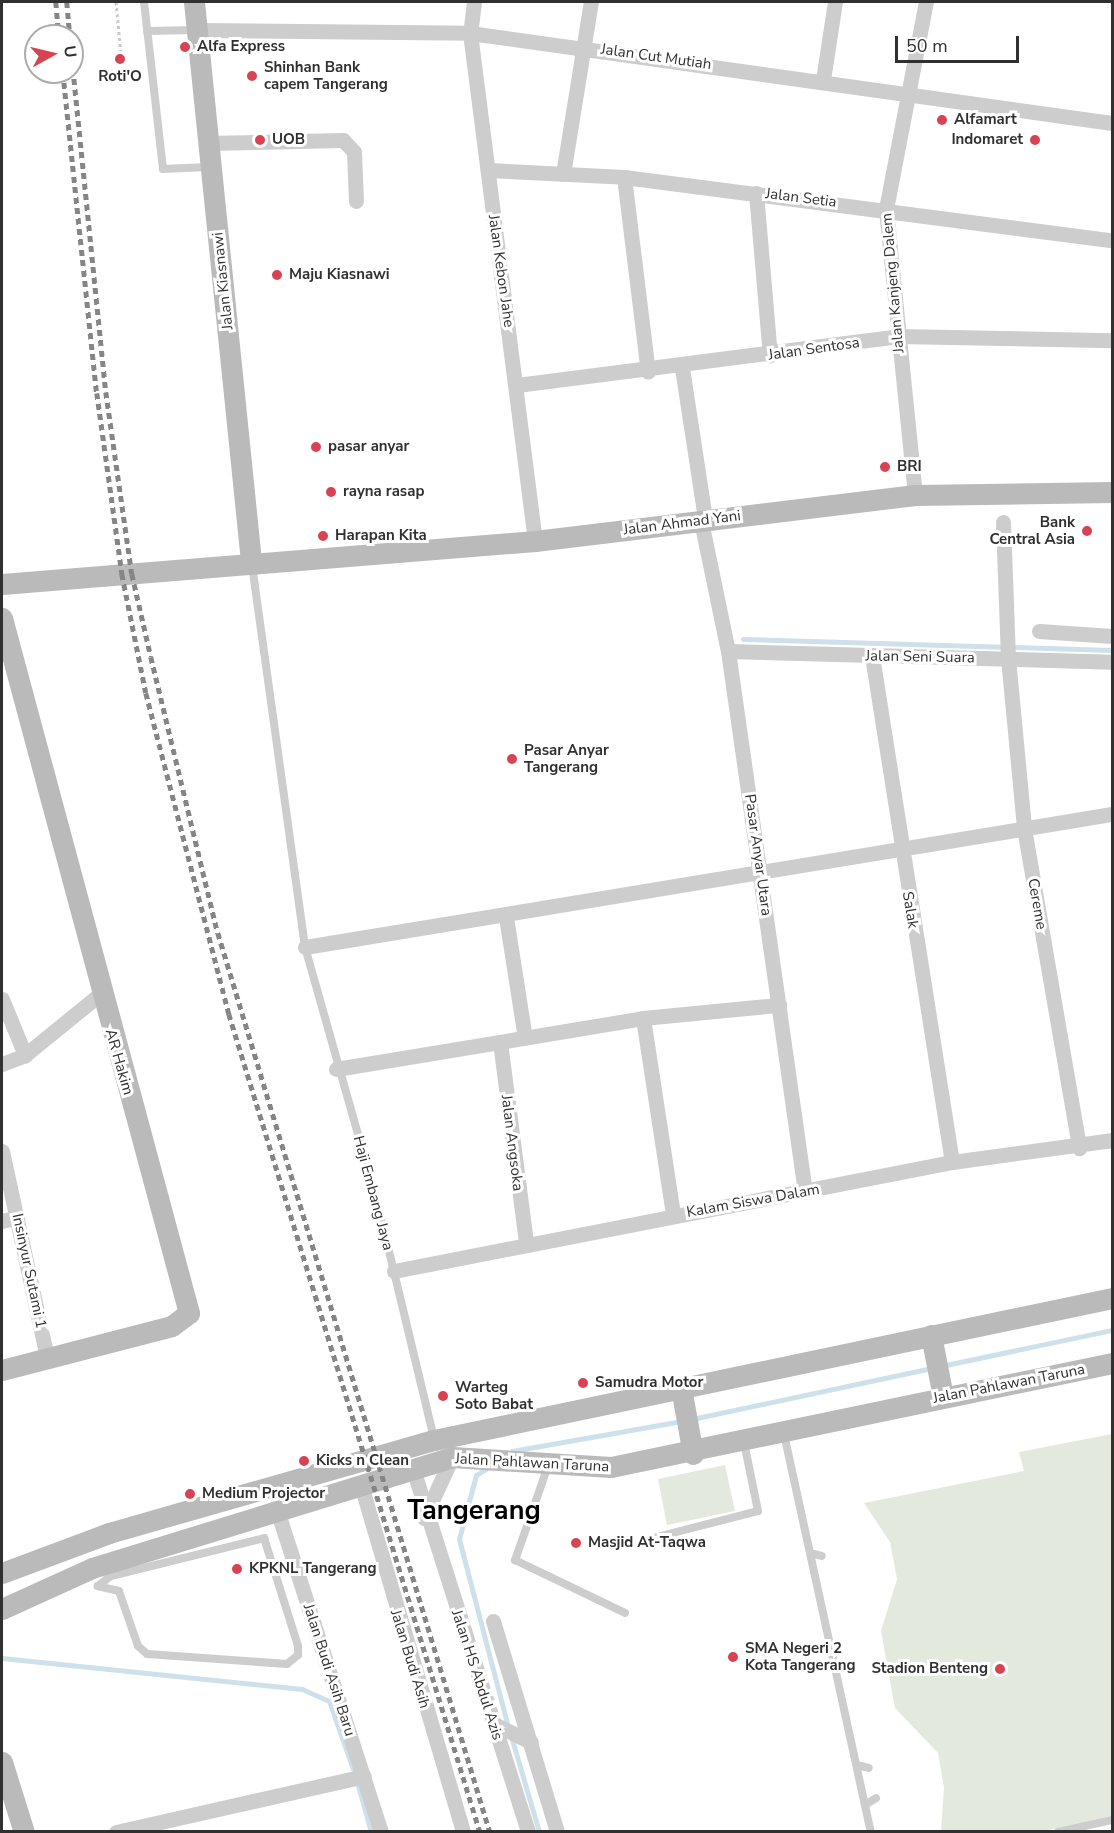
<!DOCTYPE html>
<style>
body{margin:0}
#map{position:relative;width:1114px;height:1833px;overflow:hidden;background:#fff;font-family:"Nunito Sans",sans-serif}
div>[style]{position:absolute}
.green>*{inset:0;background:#e4e9dd}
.stream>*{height:5px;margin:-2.5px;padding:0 2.5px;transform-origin:2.5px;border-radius:2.5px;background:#cee0ea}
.path>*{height:3px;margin-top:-1.5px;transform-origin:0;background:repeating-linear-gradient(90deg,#cacaca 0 3px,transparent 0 6px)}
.lane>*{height:8px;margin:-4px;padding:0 4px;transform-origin:4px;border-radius:4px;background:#cdcdcd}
.street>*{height:15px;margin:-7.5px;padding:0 7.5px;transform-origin:7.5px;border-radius:7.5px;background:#cdcdcd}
.secondary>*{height:21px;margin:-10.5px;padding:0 10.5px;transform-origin:10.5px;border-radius:10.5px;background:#bababa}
.rail>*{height:4.5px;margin-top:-2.25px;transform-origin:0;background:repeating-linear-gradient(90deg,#858585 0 6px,transparent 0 10.5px)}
.dots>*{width:16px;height:16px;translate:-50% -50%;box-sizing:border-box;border:3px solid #fff;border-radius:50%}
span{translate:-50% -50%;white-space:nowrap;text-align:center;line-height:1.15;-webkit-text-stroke:6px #fff;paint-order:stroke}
.poi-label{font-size:15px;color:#303030;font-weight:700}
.left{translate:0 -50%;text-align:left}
.right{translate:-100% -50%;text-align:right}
.street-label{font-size:15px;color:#303030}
.town-label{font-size:27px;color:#000;font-weight:700}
.frame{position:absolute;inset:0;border:3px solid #303030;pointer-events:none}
.north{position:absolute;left:24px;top:24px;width:60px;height:60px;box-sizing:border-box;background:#fff;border:2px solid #acacac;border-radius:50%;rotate:82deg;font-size:16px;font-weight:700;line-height:24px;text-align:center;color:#303030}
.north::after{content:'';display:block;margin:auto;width:21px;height:27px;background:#d74353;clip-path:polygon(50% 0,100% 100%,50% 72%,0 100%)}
.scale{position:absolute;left:895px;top:36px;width:124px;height:27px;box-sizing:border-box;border:3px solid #303030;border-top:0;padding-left:8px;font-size:18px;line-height:21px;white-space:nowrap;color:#303030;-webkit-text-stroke:4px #fff;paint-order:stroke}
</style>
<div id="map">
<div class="green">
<div style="clip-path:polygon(1112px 1434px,1112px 1817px,1044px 1831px,941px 1831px,944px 1788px,938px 1753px,895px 1708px,881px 1631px,897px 1579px,890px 1542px,864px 1503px,1024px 1471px,1019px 1452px)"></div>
<div style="clip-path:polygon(725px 1465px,735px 1511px,667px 1525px,658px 1479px)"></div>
</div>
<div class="stream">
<div style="left:743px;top:639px;width:369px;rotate:1.7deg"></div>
<div style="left:941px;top:1366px;width:175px;rotate:-11.9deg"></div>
<div style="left:692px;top:1419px;width:245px;rotate:-12deg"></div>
<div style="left:512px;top:1451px;width:174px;rotate:-10deg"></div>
<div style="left:489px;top:1467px;width:15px;rotate:148deg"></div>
<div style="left:476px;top:1475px;width:66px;rotate:104.9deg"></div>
<div style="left:459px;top:1539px;width:194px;rotate:75.4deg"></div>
<div style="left:2px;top:1658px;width:302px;rotate:5.9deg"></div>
<div style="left:302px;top:1689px;width:30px;rotate:24deg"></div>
<div style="left:329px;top:1701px;width:72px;rotate:70.6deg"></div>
<div style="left:511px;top:1736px;width:100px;rotate:73.7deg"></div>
<div style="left:356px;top:1778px;width:56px;rotate:74.5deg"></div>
</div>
<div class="path">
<div style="left:116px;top:2px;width:52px;rotate:84.5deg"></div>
</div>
<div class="lane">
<div style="left:144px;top:2px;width:168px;rotate:83.5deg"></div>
<div style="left:163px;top:169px;width:46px;rotate:-2.5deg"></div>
<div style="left:147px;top:31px;width:48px;rotate:-1.2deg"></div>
<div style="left:252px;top:565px;width:386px;rotate:82.1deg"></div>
<div style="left:305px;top:947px;width:264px;rotate:74.2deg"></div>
<div style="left:377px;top:1201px;width:245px;rotate:76.5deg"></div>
<div style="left:784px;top:1434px;width:407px;rotate:77.7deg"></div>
<div style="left:548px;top:1466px;width:100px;rotate:109.3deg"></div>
<div style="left:515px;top:1560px;width:122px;rotate:25.7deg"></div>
<div style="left:264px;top:1538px;width:113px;rotate:72.5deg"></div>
<div style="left:298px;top:1646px;width:9px;rotate:90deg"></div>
<div style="left:298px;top:1655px;width:14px;rotate:141deg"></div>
<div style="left:287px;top:1664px;width:140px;rotate:-175.9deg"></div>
<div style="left:147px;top:1654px;width:12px;rotate:-138deg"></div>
<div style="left:138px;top:1646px;width:58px;rotate:-109.1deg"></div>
<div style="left:119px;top:1591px;width:22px;rotate:-167deg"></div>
<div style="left:98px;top:1586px;width:16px;rotate:-38deg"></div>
<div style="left:111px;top:1576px;width:158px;rotate:-13.9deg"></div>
<div style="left:653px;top:1538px;width:108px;rotate:-14.4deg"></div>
<div style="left:758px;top:1511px;width:70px;rotate:-101.5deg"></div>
<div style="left:810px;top:1553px;width:12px;rotate:14deg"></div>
<div style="left:857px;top:1765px;width:12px;rotate:14deg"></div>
<div style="left:865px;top:1805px;width:13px;rotate:-32deg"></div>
<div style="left:1058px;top:1832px;width:55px;rotate:-12.5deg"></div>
</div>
<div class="street">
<div style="left:474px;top:2px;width:31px;rotate:97deg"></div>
<div style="left:470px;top:33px;width:512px;rotate:82.71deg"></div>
<div style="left:196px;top:30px;width:274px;rotate:0.6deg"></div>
<div style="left:470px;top:33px;width:648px;rotate:7.98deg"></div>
<div style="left:823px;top:80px;width:79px;rotate:-81.3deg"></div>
<div style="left:209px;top:143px;width:134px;rotate:-1.3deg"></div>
<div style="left:343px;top:140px;width:16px;rotate:47deg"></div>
<div style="left:354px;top:152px;width:49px;rotate:87.7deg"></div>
<div style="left:488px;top:170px;width:136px;rotate:2.9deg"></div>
<div style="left:624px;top:177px;width:492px;rotate:7.4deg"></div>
<div style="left:563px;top:174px;width:174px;rotate:-80.8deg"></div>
<div style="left:624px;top:177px;width:196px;rotate:83deg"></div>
<div style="left:756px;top:193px;width:163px;rotate:85.1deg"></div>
<div style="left:682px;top:368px;width:153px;rotate:81.3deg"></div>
<div style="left:517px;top:385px;width:383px;rotate:-7.3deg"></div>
<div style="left:897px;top:336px;width:215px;rotate:1.1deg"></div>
<div style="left:915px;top:495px;width:287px;rotate:-95.8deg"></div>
<div style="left:886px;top:209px;width:211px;rotate:-79.1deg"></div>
<div style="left:701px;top:521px;width:133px;rotate:78.3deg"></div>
<div style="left:728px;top:651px;width:546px;rotate:81.9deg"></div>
<div style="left:1003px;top:522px;width:136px;rotate:87.9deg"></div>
<div style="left:1008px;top:658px;width:171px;rotate:84.6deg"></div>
<div style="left:1024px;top:828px;width:325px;rotate:80.2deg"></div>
<div style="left:1039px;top:631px;width:73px;rotate:3.9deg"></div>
<div style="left:728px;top:651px;width:384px;rotate:1.6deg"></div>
<div style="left:872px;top:656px;width:512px;rotate:81.02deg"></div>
<div style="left:506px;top:917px;width:122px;rotate:81.1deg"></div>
<div style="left:305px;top:947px;width:818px;rotate:-9.36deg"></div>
<div style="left:2px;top:999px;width:61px;rotate:67.7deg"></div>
<div style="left:643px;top:1018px;width:199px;rotate:81.3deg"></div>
<div style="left:500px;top:1042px;width:203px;rotate:82.6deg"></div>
<div style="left:2px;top:1064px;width:25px;rotate:-21deg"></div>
<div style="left:25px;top:1055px;width:97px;rotate:-39.1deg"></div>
<div style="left:336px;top:1069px;width:311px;rotate:-9.4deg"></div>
<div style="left:643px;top:1018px;width:137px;rotate:-5.5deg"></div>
<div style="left:2px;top:1151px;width:211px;rotate:77.7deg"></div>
<div style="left:2px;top:1221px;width:16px;rotate:-14deg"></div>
<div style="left:394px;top:1271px;width:569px;rotate:-11.05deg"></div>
<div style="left:952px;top:1162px;width:162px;rotate:-7.8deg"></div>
<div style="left:413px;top:1469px;width:381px;rotate:72.4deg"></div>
<div style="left:361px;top:1485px;width:362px;rotate:73.6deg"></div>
<div style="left:277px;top:1510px;width:338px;rotate:72.1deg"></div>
<div style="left:424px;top:1518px;width:67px;rotate:-65.3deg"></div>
<div style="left:493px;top:1621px;width:220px;rotate:73.1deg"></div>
<div style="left:494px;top:1724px;width:41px;rotate:25.9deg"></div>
<div style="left:116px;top:1832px;width:254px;rotate:-12.7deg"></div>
</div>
<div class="secondary">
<div style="left:194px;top:2px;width:562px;rotate:84.18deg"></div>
<div style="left:2px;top:584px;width:535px;rotate:-4.61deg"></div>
<div style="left:535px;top:541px;width:383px;rotate:-6.9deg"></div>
<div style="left:915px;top:495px;width:197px;rotate:-0.9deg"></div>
<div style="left:2px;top:618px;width:720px;rotate:74.94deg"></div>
<div style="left:189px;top:1313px;width:21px;rotate:143deg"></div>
<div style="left:172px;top:1326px;width:176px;rotate:165.5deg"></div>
<div style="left:931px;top:1335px;width:63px;rotate:79deg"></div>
<div style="left:681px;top:1388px;width:67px;rotate:79.7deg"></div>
<div style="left:2px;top:1573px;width:114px;rotate:-20.5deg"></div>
<div style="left:109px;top:1533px;width:338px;rotate:-16deg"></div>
<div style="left:434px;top:1440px;width:693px;rotate:-11.83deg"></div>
<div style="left:2px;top:1609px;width:99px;rotate:-24.5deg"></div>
<div style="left:92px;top:1568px;width:377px;rotate:-17.1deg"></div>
<div style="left:452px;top:1457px;width:159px;rotate:3.6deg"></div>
<div style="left:611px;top:1467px;width:512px;rotate:-11.73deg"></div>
<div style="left:2px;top:1762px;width:73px;rotate:72.6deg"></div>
</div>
<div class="rail">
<div style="left:56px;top:2px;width:34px;rotate:85deg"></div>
<div style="left:67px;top:2px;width:34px;rotate:85deg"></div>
<div style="left:72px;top:58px;width:336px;rotate:84.2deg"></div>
<div style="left:106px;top:392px;width:184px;rotate:81.9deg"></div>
<div style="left:132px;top:574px;width:85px;rotate:77.1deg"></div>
<div style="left:151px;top:657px;width:284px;rotate:76.4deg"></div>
<div style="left:218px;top:933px;width:939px;rotate:73.17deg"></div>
<div style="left:63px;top:72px;width:323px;rotate:84deg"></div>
<div style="left:97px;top:393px;width:183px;rotate:82.1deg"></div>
<div style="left:122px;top:574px;width:121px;rotate:78.6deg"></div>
<div style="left:146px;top:693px;width:332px;rotate:75.5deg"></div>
<div style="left:229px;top:1014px;width:856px;rotate:72.94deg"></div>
</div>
<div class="dots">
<div style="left:185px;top:47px;background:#d74353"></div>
<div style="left:120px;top:59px;background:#d74353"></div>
<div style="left:252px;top:76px;background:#d74353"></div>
<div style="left:942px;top:120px;background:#d74353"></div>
<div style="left:260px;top:140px;background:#d74353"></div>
<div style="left:1035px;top:140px;background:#d74353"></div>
<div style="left:277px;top:275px;background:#d74353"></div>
<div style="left:316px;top:447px;background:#d74353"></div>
<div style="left:885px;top:467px;background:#d74353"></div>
<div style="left:331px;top:492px;background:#d74353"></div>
<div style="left:1087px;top:531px;background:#d74353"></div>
<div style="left:323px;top:536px;background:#d74353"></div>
<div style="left:512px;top:759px;background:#d74353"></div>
<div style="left:583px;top:1383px;background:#d74353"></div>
<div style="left:443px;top:1396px;background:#d74353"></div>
<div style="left:304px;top:1461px;background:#d74353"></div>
<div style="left:190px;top:1494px;background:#d74353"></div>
<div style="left:576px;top:1543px;background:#d74353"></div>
<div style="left:237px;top:1569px;background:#d74353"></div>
<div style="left:733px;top:1657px;background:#d74353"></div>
<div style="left:1000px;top:1669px;background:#d74353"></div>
</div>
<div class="poi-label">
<span class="left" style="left:197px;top:47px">Alfa Express</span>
<span class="left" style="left:264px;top:76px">Shinhan Bank<br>capem Tangerang</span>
<span style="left:120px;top:77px">Roti'O</span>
<span class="left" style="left:954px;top:120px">Alfamart</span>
<span class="left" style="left:272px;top:140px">UOB</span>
<span class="right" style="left:1023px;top:140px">Indomaret</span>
<span class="left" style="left:289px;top:275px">Maju Kiasnawi</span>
<span class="left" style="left:328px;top:447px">pasar anyar</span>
<span class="left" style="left:897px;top:467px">BRI</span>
<span class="left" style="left:343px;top:492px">rayna rasap</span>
<span class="right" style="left:1075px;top:531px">Bank<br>Central Asia</span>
<span class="left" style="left:335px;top:536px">Harapan Kita</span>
<span class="left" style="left:524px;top:759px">Pasar Anyar<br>Tangerang</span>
<span class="left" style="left:595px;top:1383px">Samudra Motor</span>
<span class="left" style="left:455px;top:1396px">Warteg<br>Soto Babat</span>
<span class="left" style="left:316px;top:1461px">Kicks n Clean</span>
<span class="left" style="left:202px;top:1494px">Medium Projector</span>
<span class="left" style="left:588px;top:1543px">Masjid At-Taqwa</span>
<span class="left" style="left:249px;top:1569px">KPKNL Tangerang</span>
<span class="left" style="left:745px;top:1657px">SMA Negeri 2<br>Kota Tangerang</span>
<span class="right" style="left:988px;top:1669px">Stadion Benteng</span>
</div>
<div class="street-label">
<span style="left:656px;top:57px;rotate:8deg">Jalan Cut Mutiah</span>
<span style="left:801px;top:198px;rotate:7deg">Jalan Setia</span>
<span style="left:501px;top:271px;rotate:82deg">Jalan Kebon Jahe</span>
<span style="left:223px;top:281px;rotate:-96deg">Jalan Kiasnawi</span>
<span style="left:893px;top:283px;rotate:-95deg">Jalan Kanjeng Dalem</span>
<span style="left:814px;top:349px;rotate:-8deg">Jalan Sentosa</span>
<span style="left:682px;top:523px;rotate:-7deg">Jalan Ahmad Yani</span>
<span style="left:920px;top:657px;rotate:1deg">Jalan Seni Suara</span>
<span style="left:758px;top:855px;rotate:82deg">Pasar Anyar Utara</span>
<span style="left:1037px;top:904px;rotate:80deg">Cereme</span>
<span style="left:910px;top:910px;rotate:81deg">Salak</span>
<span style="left:119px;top:1062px;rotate:74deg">AR Hakim</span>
<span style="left:512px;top:1143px;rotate:83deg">Jalan Angsoka</span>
<span style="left:373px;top:1193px;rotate:75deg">Haji Embang Jaya</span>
<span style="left:753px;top:1201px;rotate:-10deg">Kalam Siswa Dalam</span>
<span style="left:29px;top:1271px;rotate:78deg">Insinyur Sutami 1</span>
<span style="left:1009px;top:1384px;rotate:-11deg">Jalan Pahlawan Taruna</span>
<span style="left:532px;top:1463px;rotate:3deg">Jalan Pahlawan Taruna</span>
<span style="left:410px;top:1659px;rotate:73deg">Jalan Budi Asih</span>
<span style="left:329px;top:1670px;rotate:72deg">Jalan Budi Asih Baru</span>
<span style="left:477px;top:1675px;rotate:72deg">Jalan HS Abdul Azis</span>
</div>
<div class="town-label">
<span style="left:474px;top:1511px">Tangerang</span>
</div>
<div class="frame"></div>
<div class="north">U</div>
<div class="scale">50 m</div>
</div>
